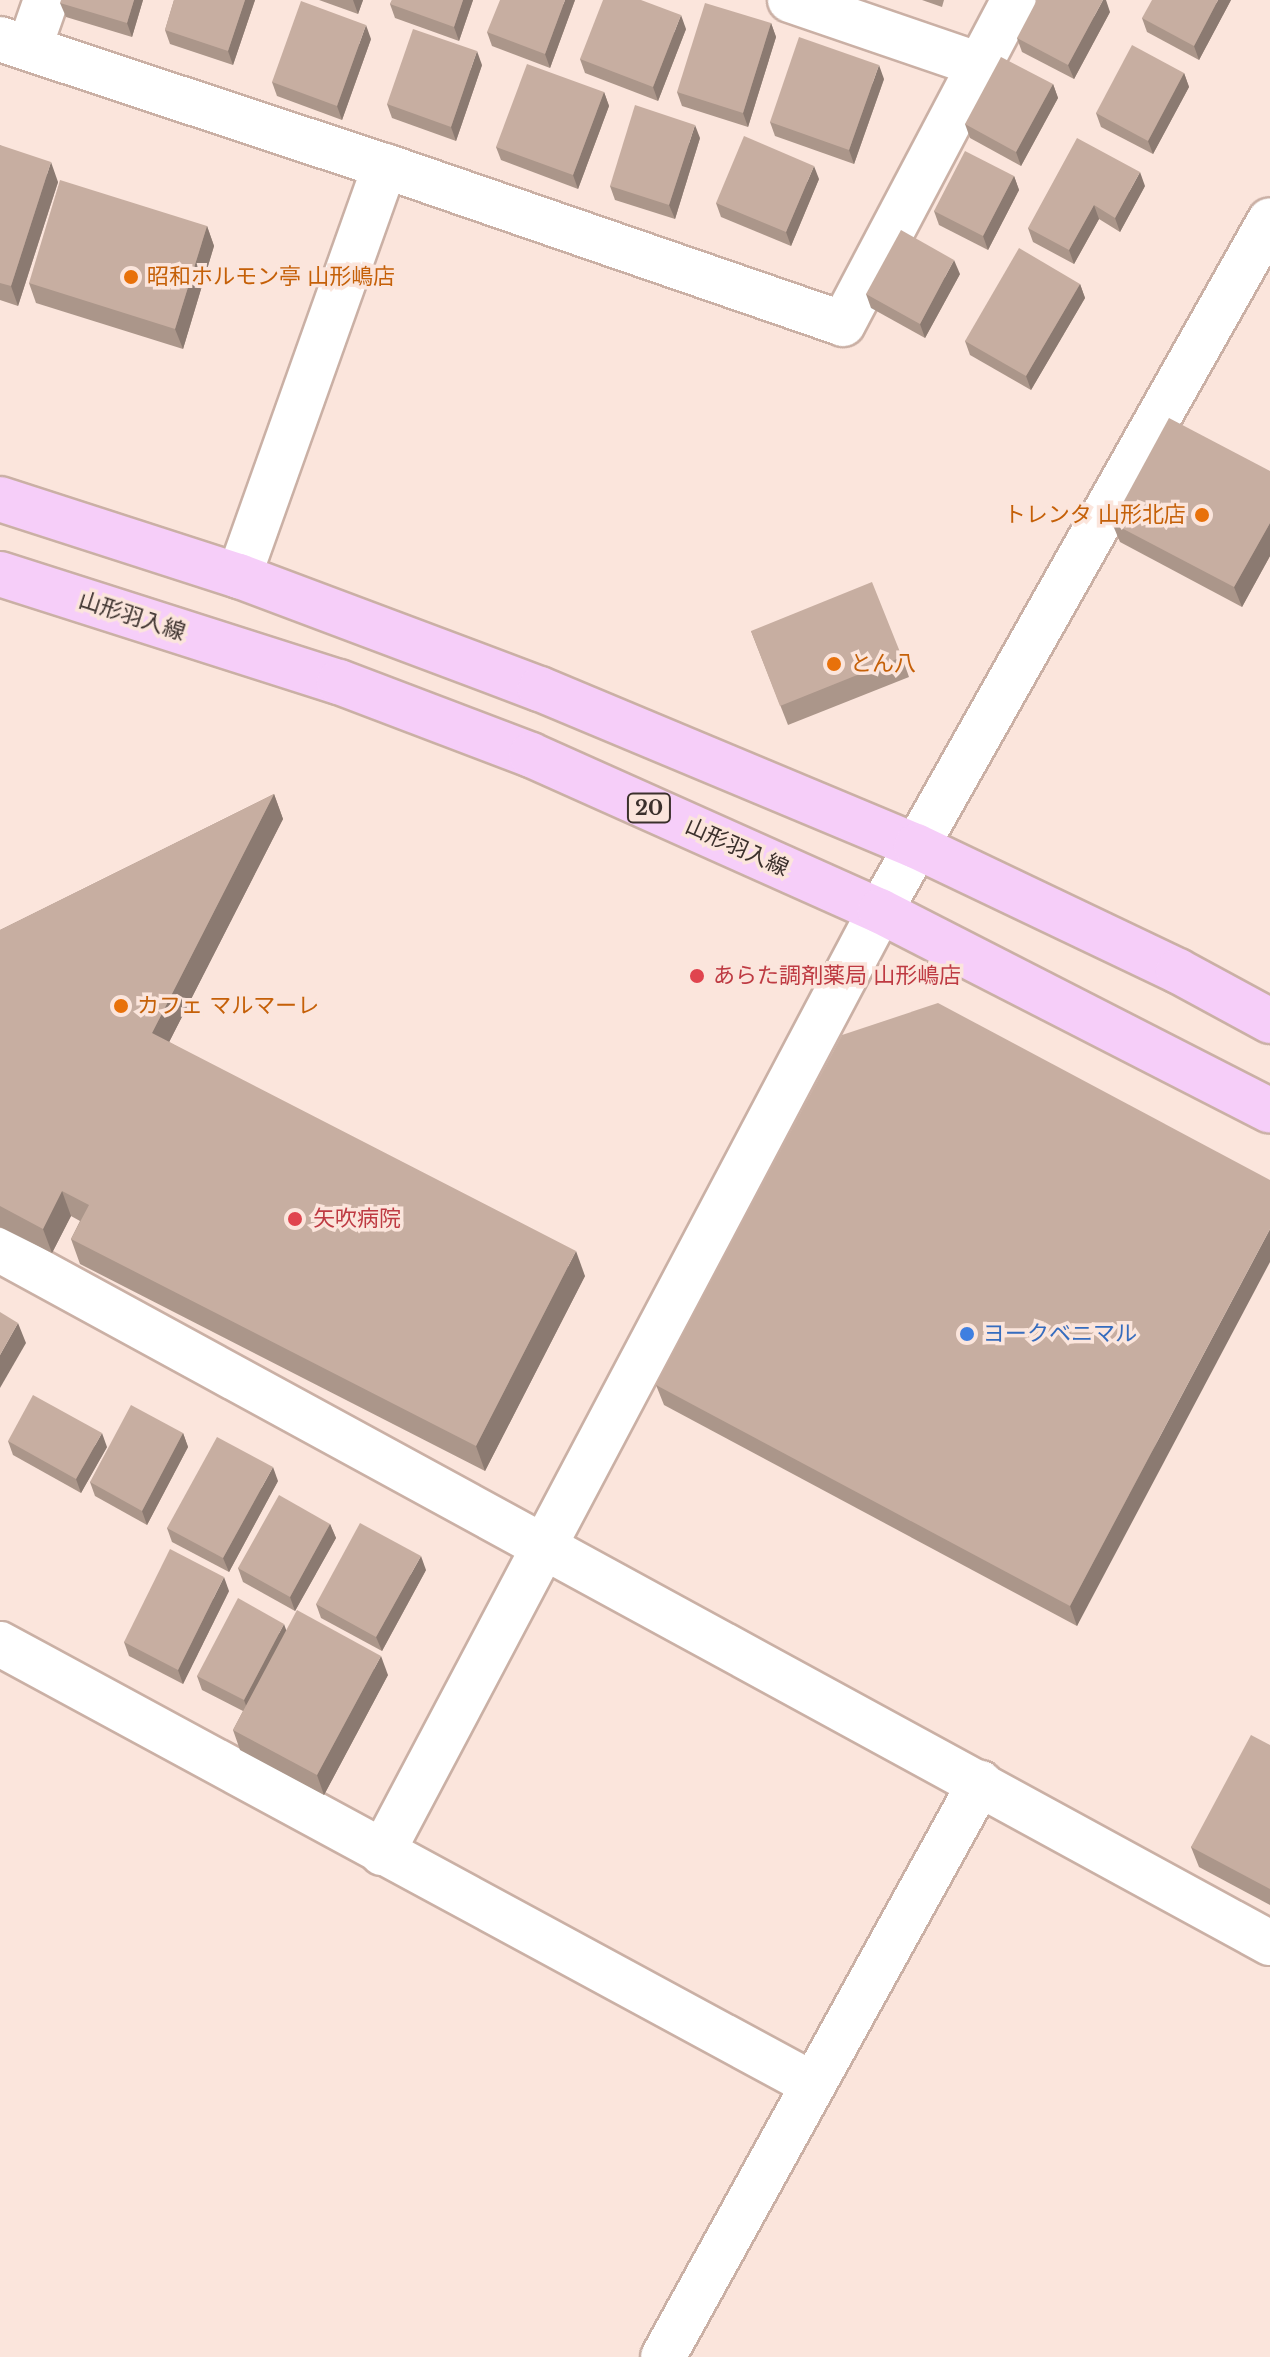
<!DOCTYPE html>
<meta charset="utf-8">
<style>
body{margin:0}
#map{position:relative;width:1270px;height:2357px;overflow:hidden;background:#fbe5dc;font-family:"Libre Baskerville","Noto Sans JP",serif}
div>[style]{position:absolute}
.roads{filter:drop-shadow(2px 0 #cab0a5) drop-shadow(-2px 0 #cab0a5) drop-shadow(0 2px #cab0a5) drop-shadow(0 -2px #cab0a5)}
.minor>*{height:44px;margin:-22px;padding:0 22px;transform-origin:22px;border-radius:22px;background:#fff}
.major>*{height:44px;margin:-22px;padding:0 22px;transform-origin:22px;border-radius:22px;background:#f6cef9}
.wall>*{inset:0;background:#ab968a}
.shaded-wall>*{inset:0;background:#8b7a71}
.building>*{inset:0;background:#c7aea1}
.dots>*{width:22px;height:22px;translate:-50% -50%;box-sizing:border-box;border:4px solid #fbe5dc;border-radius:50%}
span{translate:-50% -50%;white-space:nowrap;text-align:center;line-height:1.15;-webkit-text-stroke:7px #fbe5dc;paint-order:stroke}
.shield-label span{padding:2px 6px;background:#fbe5dc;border:2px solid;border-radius:6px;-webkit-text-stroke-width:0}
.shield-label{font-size:20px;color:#3b302c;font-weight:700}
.food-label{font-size:22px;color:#c56008}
.left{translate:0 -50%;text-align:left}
.right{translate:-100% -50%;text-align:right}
.street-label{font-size:22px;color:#3b302c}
.health-label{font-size:22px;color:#be3a42}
.shop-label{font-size:22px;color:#366cbe}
</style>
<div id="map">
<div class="roads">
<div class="minor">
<div style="left:790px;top:0;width:201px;rotate:18.9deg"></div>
<div style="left:0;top:39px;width:405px;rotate:18.3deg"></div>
<div style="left:385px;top:166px;width:484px;rotate:19deg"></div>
<div style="left:843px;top:324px;width:366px;rotate:-62.2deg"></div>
<div style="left:30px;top:46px;width:49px;rotate:-70.8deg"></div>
<div style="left:239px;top:576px;width:435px;rotate:-70.4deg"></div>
<div style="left:0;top:1250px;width:1447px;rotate:28.62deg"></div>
<div style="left:0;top:1644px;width:924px;rotate:28.45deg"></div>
<div style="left:382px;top:1853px;width:1066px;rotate:-62.14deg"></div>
<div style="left:880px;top:911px;width:793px;rotate:-60.56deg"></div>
<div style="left:663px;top:2357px;width:656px;rotate:-61.09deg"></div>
</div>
<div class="major">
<div style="left:0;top:499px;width:251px;rotate:17.9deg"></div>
<div style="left:239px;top:576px;width:322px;rotate:20.6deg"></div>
<div style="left:540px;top:689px;width:407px;rotate:22.7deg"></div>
<div style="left:916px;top:846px;width:290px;rotate:25.5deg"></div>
<div style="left:1178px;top:971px;width:105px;rotate:28.5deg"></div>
<div style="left:0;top:574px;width:356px;rotate:17.7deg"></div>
<div style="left:339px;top:682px;width:205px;rotate:20.8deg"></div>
<div style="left:531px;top:755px;width:382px;rotate:24.1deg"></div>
<div style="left:880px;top:911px;width:438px;rotate:27.1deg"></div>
</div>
</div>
<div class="wall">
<div style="clip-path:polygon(143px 0,132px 37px,66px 17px,60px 3px)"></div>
<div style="clip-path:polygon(174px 0,255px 0,233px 65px,170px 44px,165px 30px)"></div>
<div style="clip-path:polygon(319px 0,363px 0,358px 14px)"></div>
<div style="clip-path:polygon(392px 0,473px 0,459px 41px,395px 18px,390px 4px)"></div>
<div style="clip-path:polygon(575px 0,550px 68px,492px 46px,487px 32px)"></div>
<div style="clip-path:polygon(922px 0,944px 0,942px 7px)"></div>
<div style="clip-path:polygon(1231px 0,1199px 60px,1147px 32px,1142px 18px)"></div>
<div style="clip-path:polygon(1110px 12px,1074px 79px,1022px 52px,1017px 38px)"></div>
<div style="clip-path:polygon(771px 23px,776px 37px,748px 127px,682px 106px,677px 92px)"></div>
<div style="clip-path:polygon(686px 29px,658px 101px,585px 73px,580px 59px)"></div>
<div style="clip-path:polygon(371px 39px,342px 120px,277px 96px,272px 82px)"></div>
<div style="clip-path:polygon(482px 65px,456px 141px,392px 118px,387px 104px)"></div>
<div style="clip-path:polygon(1184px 73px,1189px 87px,1153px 154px,1101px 127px,1096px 113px)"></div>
<div style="clip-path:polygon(884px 79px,854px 164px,775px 136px,770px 122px)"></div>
<div style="clip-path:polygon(1053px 84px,1058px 98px,1021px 166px,970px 138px,965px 124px)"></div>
<div style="clip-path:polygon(604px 92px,609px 106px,578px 189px,501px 160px,496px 147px)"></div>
<div style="clip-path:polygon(700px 138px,675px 219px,615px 200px,610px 186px)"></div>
<div style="clip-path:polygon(0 145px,58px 182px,18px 306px,0 300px)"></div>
<div style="clip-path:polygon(1014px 176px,1019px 190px,988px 250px,939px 225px,934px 211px)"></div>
<div style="clip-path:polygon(819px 179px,791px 246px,721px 217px,716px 203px)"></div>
<div style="clip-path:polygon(1145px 186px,1120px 232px,1099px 219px,1074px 264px,1033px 242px,1028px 228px)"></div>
<div style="clip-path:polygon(207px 226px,214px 246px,183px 349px,36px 303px,29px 283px)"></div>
<div style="clip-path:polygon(960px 274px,925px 338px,871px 308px,866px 294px)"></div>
<div style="clip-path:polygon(1080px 284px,1085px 298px,1031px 390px,970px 355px,965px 341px)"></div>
<div style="clip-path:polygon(1270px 471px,1270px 556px,1242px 607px,1120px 542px,1112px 523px)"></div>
<div style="clip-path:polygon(751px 631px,902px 657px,909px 677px,788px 725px)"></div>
<div style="clip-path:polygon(274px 794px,283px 819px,169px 1042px,585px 1276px,485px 1471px,80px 1264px,71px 1239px,80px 1221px,71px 1216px,52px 1253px,0 1227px,0 930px)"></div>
<div style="clip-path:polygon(1270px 1180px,1077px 1626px,664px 1405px,656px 1385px)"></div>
<div style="clip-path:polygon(183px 1433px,188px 1447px,147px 1525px,95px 1496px,90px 1482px)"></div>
<div style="clip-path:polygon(8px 1441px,107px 1447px,81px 1493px,13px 1455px)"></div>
<div style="clip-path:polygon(278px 1481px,229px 1572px,172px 1542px,167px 1528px)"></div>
<div style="clip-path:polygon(330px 1524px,336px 1538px,295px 1611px,243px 1582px,238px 1568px)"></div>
<div style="clip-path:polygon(426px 1570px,382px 1651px,321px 1618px,316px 1604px)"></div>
<div style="clip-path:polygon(229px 1591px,183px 1684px,129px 1656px,124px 1642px)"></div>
<div style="clip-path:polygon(286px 1630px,388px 1675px,324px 1795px,240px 1750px,233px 1730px,243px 1711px,202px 1690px,197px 1676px)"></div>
<div style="clip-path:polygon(1270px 1745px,1270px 1905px,1199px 1867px,1191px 1847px)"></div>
</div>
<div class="shaded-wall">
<div style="clip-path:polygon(134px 0,143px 0,132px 37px,127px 23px)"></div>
<div style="clip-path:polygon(245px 0,255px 0,233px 65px,228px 51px)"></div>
<div style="clip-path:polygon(353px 0,363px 0,358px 14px)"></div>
<div style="clip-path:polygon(463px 0,473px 0,459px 41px,454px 27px)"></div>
<div style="clip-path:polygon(565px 0,575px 0,550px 68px,545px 54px)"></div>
<div style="clip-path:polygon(1103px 0,1106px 0,1110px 12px,1074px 79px,1068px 65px)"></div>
<div style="clip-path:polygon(1218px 0,1231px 0,1199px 60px,1194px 46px)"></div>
<div style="clip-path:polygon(681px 15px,686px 29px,658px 101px,653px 87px)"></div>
<div style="clip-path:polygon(771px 23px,776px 37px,748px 127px,743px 113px)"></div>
<div style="clip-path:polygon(366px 25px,371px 39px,342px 120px,337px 106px)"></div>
<div style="clip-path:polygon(477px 51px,482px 65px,456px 141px,451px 127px)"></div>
<div style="clip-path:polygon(879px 65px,884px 79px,854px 164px,849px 150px)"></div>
<div style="clip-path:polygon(1184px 73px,1189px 87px,1153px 154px,1148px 141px)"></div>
<div style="clip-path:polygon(1053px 84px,1058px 98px,1021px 166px,1016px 152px)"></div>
<div style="clip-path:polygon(604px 92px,609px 106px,578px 189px,573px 175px)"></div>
<div style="clip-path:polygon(695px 125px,700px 138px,675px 219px,669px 205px)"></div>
<div style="clip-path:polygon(51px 162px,58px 182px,18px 306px,11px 286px)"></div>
<div style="clip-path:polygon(814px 166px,819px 179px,791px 246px,786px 232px)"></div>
<div style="clip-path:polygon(1140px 172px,1145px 186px,1120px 232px,1115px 218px)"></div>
<div style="clip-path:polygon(1014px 176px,1019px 190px,988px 250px,983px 236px)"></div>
<div style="clip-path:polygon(1094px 205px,1099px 219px,1074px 264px,1069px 250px)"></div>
<div style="clip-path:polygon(207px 226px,214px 246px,183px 349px,175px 329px)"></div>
<div style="clip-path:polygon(954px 260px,960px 274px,925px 338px,920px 324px)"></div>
<div style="clip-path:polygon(1080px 284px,1085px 298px,1031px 390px,1026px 376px)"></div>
<div style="clip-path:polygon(1270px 523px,1270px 556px,1242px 607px,1234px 587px)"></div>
<div style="clip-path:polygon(274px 794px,283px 819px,161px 1058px,152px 1033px)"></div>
<div style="clip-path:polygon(62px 1191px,71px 1216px,52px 1253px,43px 1229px)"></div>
<div style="clip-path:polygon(1270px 1229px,1270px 1262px,1077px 1626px,1070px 1606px)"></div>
<div style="clip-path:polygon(576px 1251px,585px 1276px,485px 1471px,476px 1446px)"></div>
<div style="clip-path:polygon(18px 1323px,26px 1343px,0 1388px,0 1355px)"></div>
<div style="clip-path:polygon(102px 1433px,107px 1447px,81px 1493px,76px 1479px)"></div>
<div style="clip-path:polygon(183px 1433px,188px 1447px,147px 1525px,142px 1511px)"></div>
<div style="clip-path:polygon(273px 1467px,278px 1481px,229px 1572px,223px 1558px)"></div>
<div style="clip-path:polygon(330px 1524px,336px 1538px,295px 1611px,290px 1597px)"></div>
<div style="clip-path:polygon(421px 1556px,426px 1570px,382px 1651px,376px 1637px)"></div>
<div style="clip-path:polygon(224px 1577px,229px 1591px,183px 1684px,178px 1670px)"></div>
<div style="clip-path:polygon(284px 1624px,289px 1638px,249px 1714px,244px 1700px)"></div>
<div style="clip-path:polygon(381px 1656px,388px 1675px,324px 1795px,317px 1775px)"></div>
</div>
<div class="building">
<div style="clip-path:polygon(61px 0,134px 0,127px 23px,60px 3px)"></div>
<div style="clip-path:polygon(174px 0,245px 0,228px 51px,165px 30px)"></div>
<div style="clip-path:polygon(392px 0,463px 0,454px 27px,390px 4px)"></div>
<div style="clip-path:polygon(500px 0,565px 0,545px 54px,487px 32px)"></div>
<div style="clip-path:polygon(603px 0,641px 0,681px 15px,653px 87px,580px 59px)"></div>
<div style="clip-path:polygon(1037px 0,1103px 0,1068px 65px,1017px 38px)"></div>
<div style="clip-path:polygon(1152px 0,1218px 0,1194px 46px,1142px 18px)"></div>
<div style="clip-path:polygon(301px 1px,366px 25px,337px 106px,272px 82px)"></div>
<div style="clip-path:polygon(705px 3px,771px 23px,743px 113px,677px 92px)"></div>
<div style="clip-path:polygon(413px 29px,477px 51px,451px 127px,387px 104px)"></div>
<div style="clip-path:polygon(799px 37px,879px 65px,849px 150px,770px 122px)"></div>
<div style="clip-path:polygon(1132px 45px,1184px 73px,1148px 141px,1096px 113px)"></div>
<div style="clip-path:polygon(1001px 57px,1053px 84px,1016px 152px,965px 124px)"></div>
<div style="clip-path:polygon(527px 64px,604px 92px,573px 175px,496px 147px)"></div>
<div style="clip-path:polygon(635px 105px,695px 125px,669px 205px,610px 186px)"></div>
<div style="clip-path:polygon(744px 136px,814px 166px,786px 232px,716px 203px)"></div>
<div style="clip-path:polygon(1077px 138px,1140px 172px,1115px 218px,1094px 205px,1069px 250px,1028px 228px)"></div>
<div style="clip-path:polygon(0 145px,51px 162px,11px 286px,0 283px)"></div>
<div style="clip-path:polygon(965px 151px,1014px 176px,983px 236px,934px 211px)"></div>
<div style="clip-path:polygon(60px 180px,207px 226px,175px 329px,29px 283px)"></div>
<div style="clip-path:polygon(901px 230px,954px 260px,920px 324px,866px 294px)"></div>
<div style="clip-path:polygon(1019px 248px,1080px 284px,1026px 376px,965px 341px)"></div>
<div style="clip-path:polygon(1169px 418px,1270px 471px,1270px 523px,1234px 587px,1112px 523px)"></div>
<div style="clip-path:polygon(872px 582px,902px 657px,780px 706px,751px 631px)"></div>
<div style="clip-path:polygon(274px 794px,152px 1033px,576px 1251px,476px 1446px,71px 1239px,89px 1205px,62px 1191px,43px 1229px,0 1206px,0 930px)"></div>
<div style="clip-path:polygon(938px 1003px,1270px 1180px,1270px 1229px,1070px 1606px,656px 1385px,842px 1035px)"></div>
<div style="clip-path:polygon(0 1312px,18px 1323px,0 1355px)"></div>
<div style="clip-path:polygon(33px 1395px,102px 1433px,76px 1479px,8px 1441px)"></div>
<div style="clip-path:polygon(131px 1405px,183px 1433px,142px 1511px,90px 1482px)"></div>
<div style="clip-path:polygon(217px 1437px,273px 1467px,223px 1558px,167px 1528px)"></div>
<div style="clip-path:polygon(279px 1495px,330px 1524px,290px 1597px,238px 1568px)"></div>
<div style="clip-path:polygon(360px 1523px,421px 1556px,376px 1637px,316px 1604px)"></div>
<div style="clip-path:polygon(170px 1549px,224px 1577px,178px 1670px,124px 1642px)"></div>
<div style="clip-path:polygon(238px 1598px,284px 1624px,244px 1700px,197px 1676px)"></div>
<div style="clip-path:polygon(297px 1610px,381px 1656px,317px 1775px,233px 1730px)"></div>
<div style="clip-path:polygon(1251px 1735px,1270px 1745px,1270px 1889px,1191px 1847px)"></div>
</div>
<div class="dots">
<div style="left:131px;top:277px;background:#e8710a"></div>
<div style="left:1202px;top:515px;background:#e8710a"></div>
<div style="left:834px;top:664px;background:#e8710a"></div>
<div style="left:697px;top:976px;background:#e0444e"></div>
<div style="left:121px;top:1006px;background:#e8710a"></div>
<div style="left:295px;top:1219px;background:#e0444e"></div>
<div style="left:967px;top:1334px;background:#3f7fe0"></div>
</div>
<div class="shield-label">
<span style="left:649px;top:808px">20</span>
</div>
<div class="food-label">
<span class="left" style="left:147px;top:277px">昭和ホルモン亭 山形嶋店</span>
<span class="right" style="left:1186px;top:515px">トレンタ 山形北店</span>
<span class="left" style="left:850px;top:664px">とん八</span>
<span class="left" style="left:137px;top:1006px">カフェ マルマーレ</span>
</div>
<div class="street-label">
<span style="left:132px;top:616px;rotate:18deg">山形羽入線</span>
<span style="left:737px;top:847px;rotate:24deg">山形羽入線</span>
</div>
<div class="health-label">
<span class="left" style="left:713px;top:976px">あらた調剤薬局 山形嶋店</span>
<span class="left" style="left:313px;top:1219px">矢吹病院</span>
</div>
<div class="shop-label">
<span class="left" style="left:983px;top:1334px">ヨークベニマル</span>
</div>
</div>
